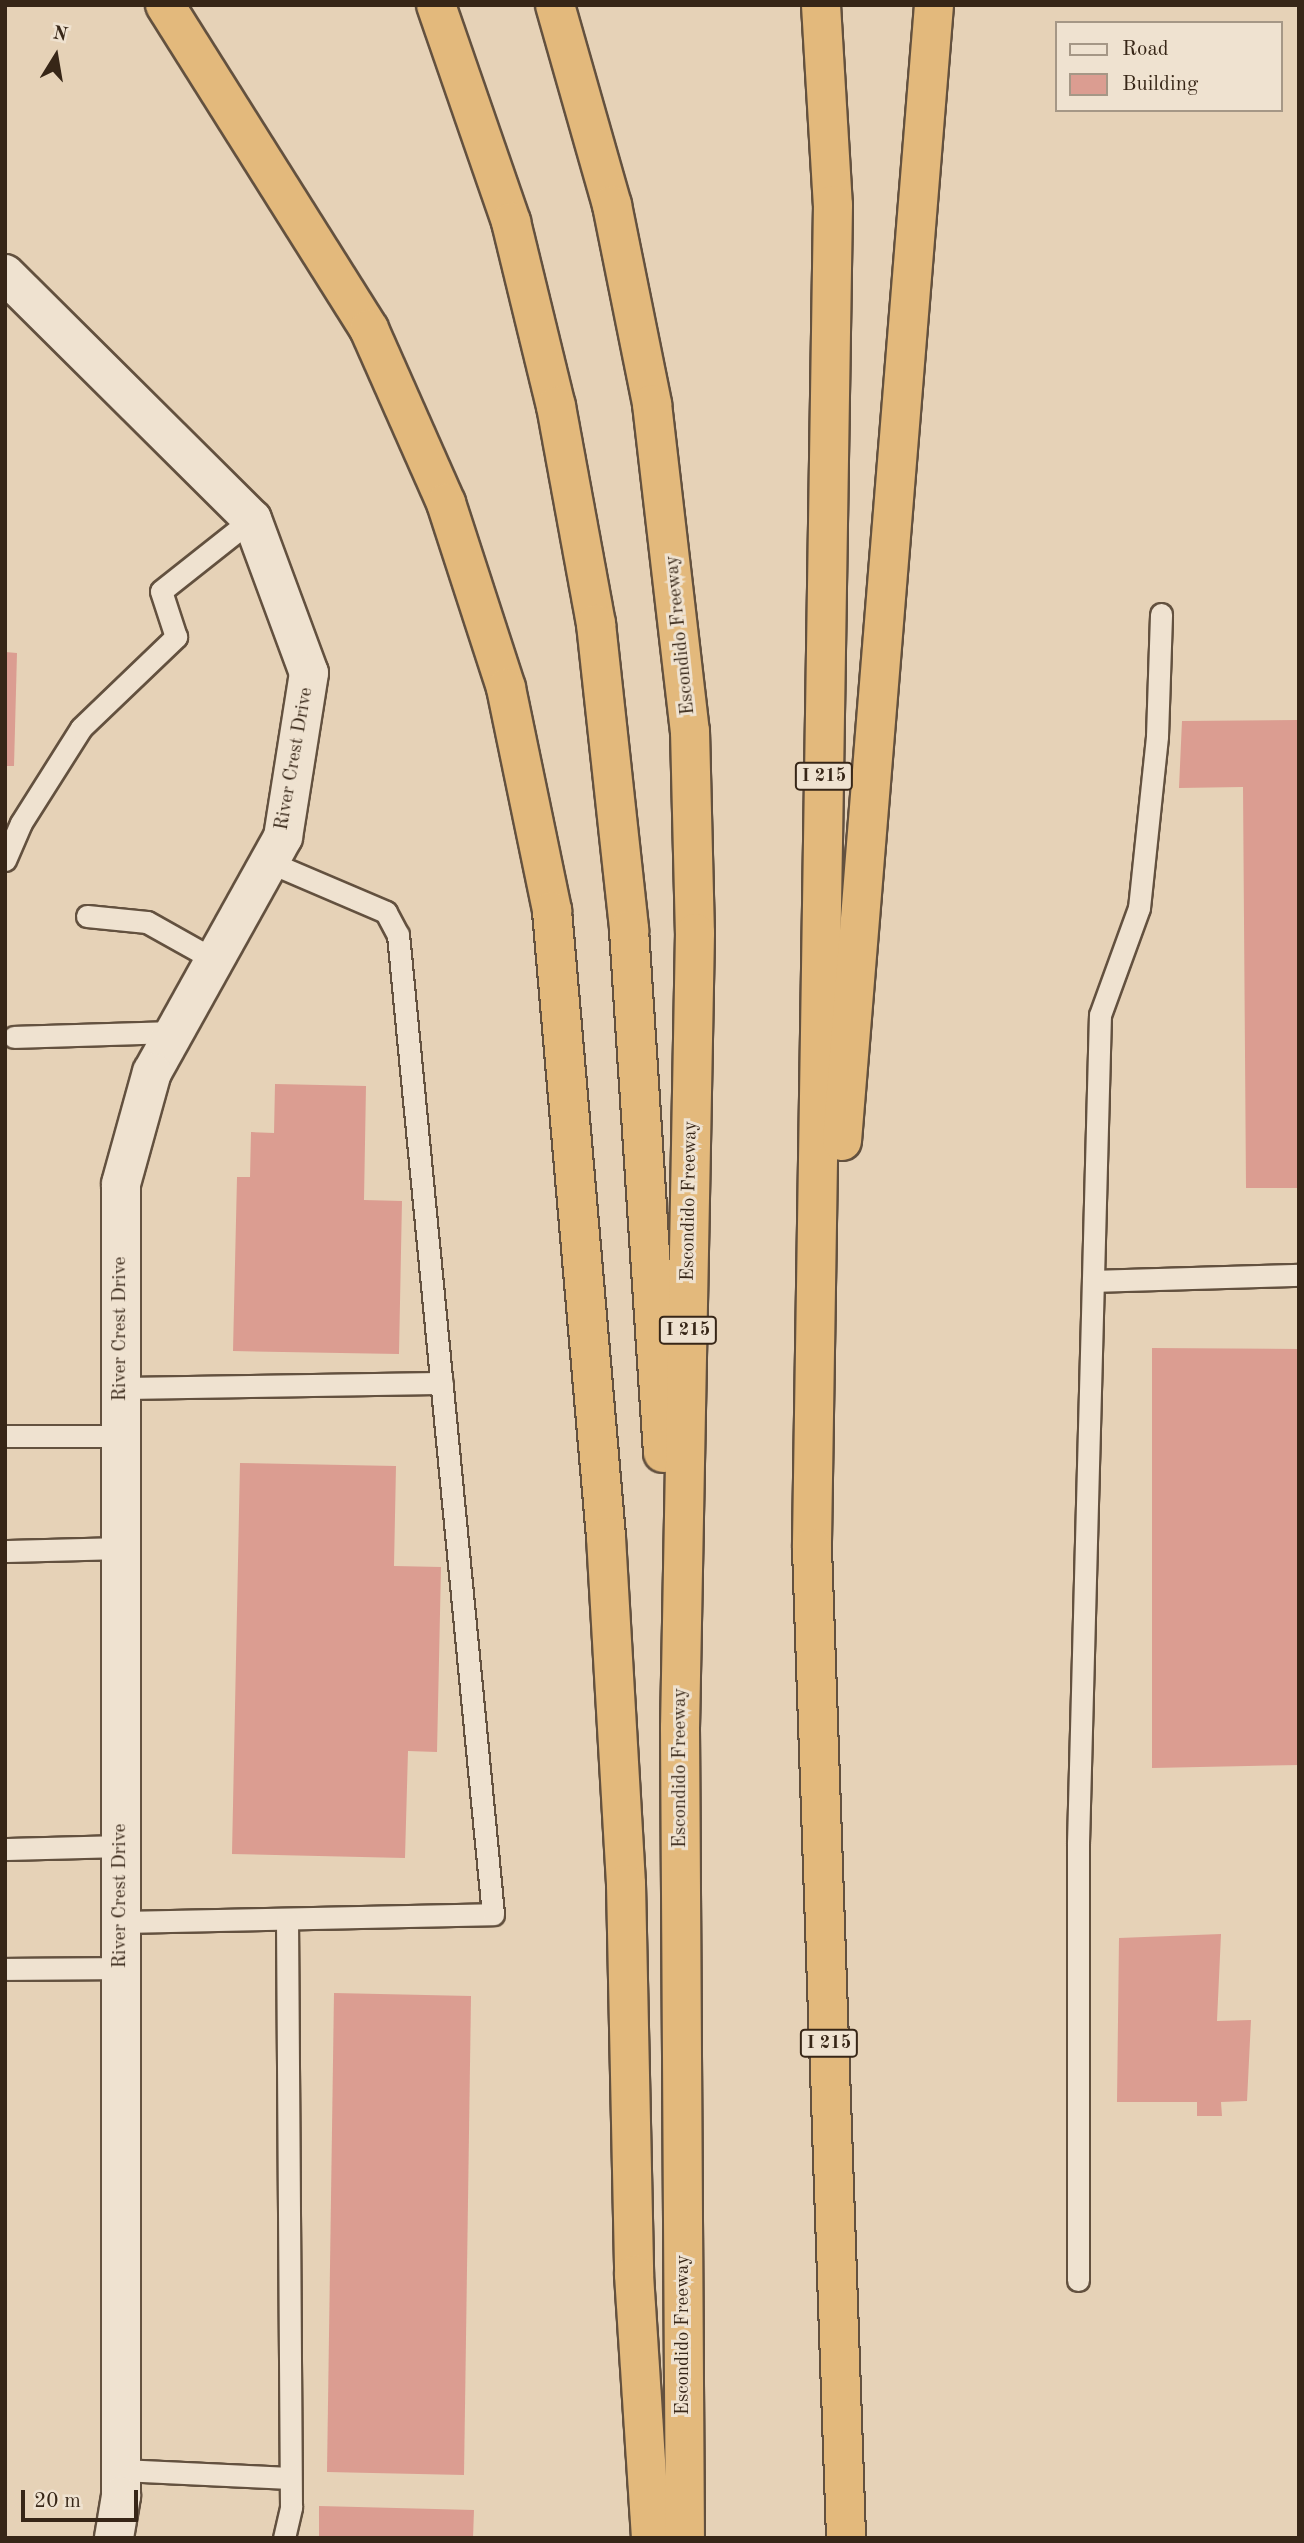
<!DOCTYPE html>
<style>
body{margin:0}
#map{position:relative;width:1304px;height:2543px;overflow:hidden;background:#e6d2b7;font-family:"Old Standard TT",serif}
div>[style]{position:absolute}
.building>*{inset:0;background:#db9d91}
.roads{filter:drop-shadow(2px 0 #63513f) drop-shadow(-2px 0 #63513f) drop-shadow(0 2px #63513f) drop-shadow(0 -2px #63513f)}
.lane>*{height:21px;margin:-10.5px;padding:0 10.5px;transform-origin:10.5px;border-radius:10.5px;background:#efe2d0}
.street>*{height:38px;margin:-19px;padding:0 19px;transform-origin:19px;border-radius:19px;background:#efe2d0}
.highway>*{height:38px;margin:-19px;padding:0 19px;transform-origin:19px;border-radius:19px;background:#e3b97c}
span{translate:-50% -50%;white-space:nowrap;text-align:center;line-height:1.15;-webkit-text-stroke:6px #efe2d0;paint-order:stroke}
.shield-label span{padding:2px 5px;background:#efe2d0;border:2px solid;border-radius:5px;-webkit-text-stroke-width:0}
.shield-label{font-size:18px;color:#372617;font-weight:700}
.street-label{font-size:19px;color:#372617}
.frame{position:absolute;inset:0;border:7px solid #372617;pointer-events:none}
.legend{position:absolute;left:1055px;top:21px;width:228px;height:91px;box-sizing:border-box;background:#efe2d0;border:2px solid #a59786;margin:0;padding:9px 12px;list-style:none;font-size:21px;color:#372617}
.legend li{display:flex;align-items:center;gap:14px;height:35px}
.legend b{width:35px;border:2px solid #a59786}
.north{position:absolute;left:21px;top:21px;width:70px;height:70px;-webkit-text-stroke:5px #efe2d0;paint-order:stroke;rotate:11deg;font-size:19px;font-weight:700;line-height:28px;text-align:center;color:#372617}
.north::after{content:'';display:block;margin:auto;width:24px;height:32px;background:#372617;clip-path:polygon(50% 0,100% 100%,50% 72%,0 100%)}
.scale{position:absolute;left:21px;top:2490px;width:117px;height:32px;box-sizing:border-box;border:4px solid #372617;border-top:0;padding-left:9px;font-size:21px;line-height:24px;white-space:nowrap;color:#372617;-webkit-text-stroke:5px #efe2d0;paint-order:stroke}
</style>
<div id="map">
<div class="building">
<div style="clip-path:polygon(5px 652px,17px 653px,14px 766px,5px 766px)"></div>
<div style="clip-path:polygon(1299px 720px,1299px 1188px,1246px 1188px,1243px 787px,1179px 788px,1182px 721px)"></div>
<div style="clip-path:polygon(275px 1084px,366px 1086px,364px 1200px,402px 1201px,399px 1354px,233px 1351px,237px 1177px,250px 1177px,251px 1132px,274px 1133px)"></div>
<div style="clip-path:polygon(1152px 1348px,1299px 1349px,1299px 1765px,1152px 1768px)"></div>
<div style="clip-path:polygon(240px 1463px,396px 1466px,394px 1566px,441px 1567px,437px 1752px,408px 1751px,405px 1858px,232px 1854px)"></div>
<div style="clip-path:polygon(1221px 1934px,1217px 2021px,1251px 2020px,1247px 2101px,1221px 2102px,1222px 2116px,1197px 2116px,1197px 2102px,1117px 2102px,1119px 1938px)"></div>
<div style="clip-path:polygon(334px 1993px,471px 1996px,464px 2475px,327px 2472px)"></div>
<div style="clip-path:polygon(319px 2506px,474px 2510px,473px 2538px,319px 2538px)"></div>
</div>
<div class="roads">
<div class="lane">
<div style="left:5px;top:860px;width:40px;rotate:-66.6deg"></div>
<div style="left:21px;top:823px;width:112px;rotate:-57.7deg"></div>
<div style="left:81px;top:728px;width:132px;rotate:-43.8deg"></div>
<div style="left:176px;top:637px;width:48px;rotate:-108.1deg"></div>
<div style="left:161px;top:591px;width:116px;rotate:-38.4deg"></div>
<div style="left:87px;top:916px;width:60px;rotate:5.7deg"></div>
<div style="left:147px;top:922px;width:76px;rotate:29.3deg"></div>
<div style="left:14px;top:1037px;width:157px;rotate:-1.8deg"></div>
<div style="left:1093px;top:1281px;width:206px;rotate:-1.7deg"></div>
<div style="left:120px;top:1388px;width:322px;rotate:-0.9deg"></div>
<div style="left:7px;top:1436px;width:114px"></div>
<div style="left:5px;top:1551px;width:116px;rotate:-1.5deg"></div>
<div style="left:5px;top:1849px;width:116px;rotate:-1.5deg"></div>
<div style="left:121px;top:1922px;width:372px;rotate:-1.2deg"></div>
<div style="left:493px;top:1914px;width:984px;rotate:-95.54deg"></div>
<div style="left:398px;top:935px;width:26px;rotate:-118deg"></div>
<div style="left:386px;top:912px;width:127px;rotate:-156.9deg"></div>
<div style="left:7px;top:1969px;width:114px;rotate:-0.5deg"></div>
<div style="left:1078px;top:2280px;width:437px;rotate:-90deg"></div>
<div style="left:1078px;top:1843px;width:828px;rotate:-88.48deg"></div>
<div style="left:1100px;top:1015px;width:114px;rotate:-70deg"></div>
<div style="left:1139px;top:908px;width:173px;rotate:-84deg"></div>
<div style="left:1157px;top:736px;width:122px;rotate:-88.1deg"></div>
<div style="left:121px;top:2470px;width:169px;rotate:2.7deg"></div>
<div style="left:284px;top:2538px;width:32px;rotate:-77deg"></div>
<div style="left:291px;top:2507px;width:587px;rotate:-90.39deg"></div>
</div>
<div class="street">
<div style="left:5px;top:274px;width:348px;rotate:44.8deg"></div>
<div style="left:252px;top:519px;width:164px;rotate:69.7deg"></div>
<div style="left:309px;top:673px;width:166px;rotate:99deg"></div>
<div style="left:283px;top:837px;width:269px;rotate:119.1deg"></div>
<div style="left:152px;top:1072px;width:116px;rotate:105.5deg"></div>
<div style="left:121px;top:1184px;width:1312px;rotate:90deg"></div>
<div style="left:121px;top:2496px;width:43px;rotate:99.5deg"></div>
</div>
<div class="highway">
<div style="left:165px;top:5px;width:383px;rotate:57.8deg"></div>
<div style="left:369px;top:329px;width:190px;rotate:66.1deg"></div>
<div style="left:446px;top:503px;width:194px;rotate:72deg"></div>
<div style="left:506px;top:688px;width:228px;rotate:78.3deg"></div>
<div style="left:552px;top:911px;width:628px;rotate:85.07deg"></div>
<div style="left:606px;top:1537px;width:348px;rotate:86.7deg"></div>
<div style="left:626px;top:1884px;width:391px;rotate:88.8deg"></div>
<div style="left:634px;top:2275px;width:264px;rotate:86.3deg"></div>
<div style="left:436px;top:5px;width:230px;rotate:70.9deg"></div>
<div style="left:511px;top:222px;width:189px;rotate:76.3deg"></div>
<div style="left:556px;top:406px;width:222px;rotate:79.6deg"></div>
<div style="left:596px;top:624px;width:308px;rotate:83.8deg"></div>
<div style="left:629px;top:930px;width:524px;rotate:86.28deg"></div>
<div style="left:555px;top:5px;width:208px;rotate:74.1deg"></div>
<div style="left:612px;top:205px;width:203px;rotate:78.6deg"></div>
<div style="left:652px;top:404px;width:329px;rotate:83.4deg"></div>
<div style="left:690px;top:731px;width:202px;rotate:88.6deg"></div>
<div style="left:695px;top:933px;width:795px;rotate:91.08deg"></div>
<div style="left:680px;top:1728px;width:810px;rotate:89.65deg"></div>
<div style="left:821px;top:5px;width:200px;rotate:86.6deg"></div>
<div style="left:833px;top:205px;width:1343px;rotate:90.9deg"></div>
<div style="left:812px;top:1548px;width:991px;rotate:88.03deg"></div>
<div style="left:842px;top:1141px;width:1140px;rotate:-85.37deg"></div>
</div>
</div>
<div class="shield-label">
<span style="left:824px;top:776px">I 215</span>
<span style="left:688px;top:1330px">I 215</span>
<span style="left:829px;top:2043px">I 215</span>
</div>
<div class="street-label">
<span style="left:681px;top:635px;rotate:-96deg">Escondido Freeway</span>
<span style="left:295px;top:759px;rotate:-80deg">River Crest Drive</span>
<span style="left:690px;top:1201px;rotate:-89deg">Escondido Freeway</span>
<span style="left:121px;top:1329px;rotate:-90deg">River Crest Drive</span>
<span style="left:681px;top:1768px;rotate:-90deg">Escondido Freeway</span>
<span style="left:121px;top:1896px;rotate:-90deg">River Crest Drive</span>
<span style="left:684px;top:2335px;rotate:-90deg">Escondido Freeway</span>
</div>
<div class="frame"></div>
<ul class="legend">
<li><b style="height:9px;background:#efe2d0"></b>Road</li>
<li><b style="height:19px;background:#db9d91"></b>Building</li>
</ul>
<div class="north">N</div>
<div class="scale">20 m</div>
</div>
